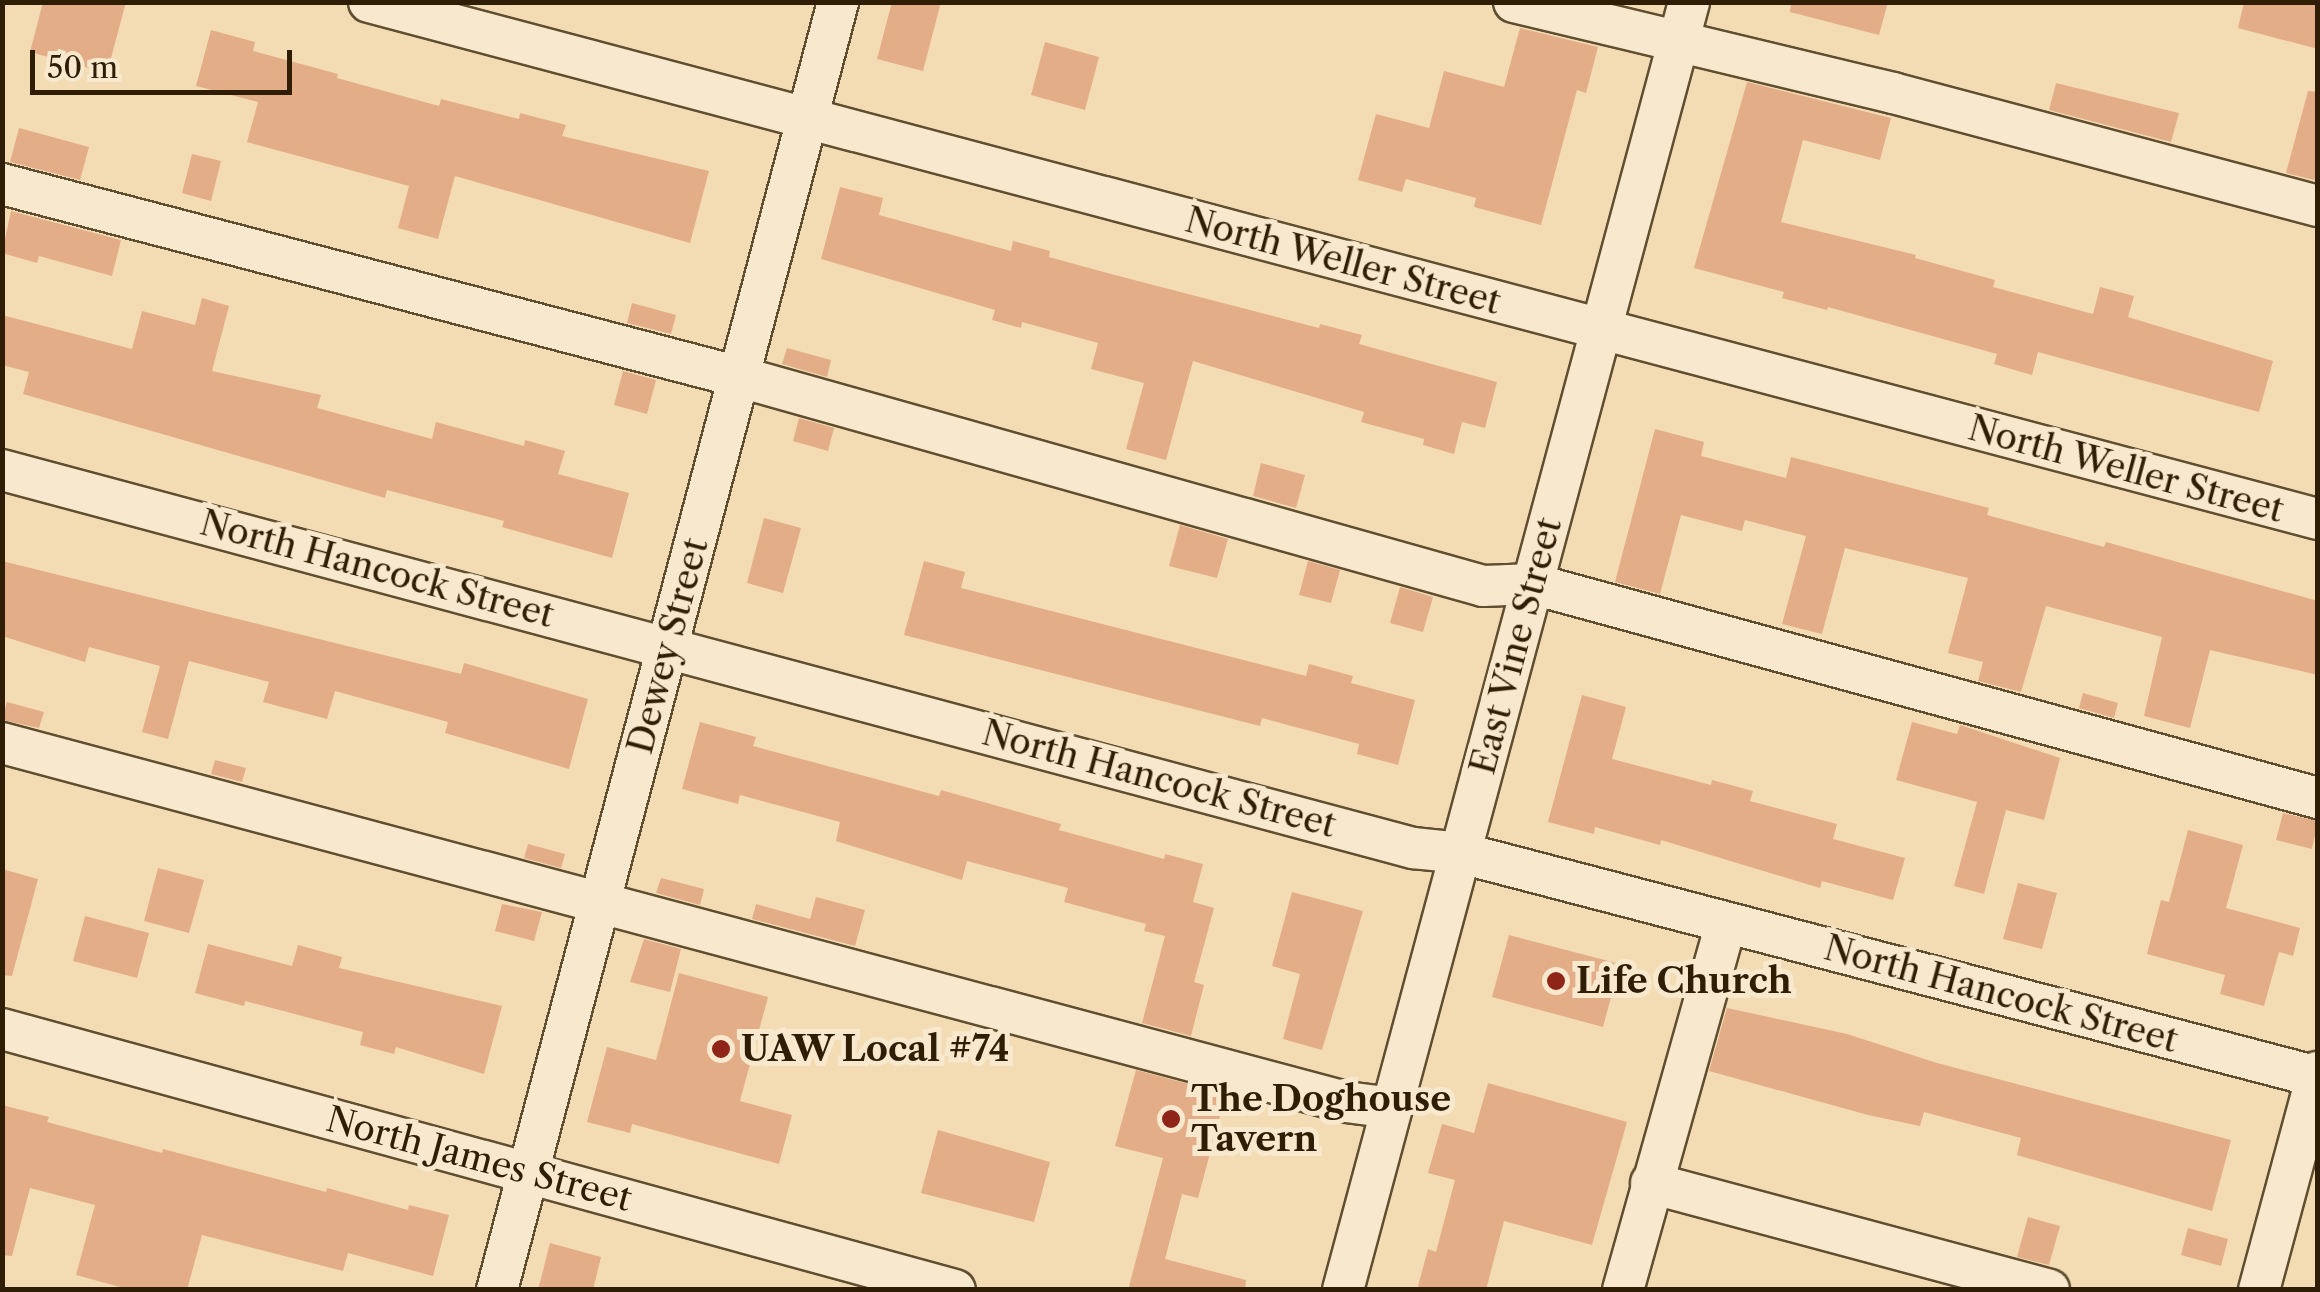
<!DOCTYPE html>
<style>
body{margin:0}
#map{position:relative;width:2320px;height:1292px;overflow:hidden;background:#f3dcb3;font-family:"Libre Caslon Text",serif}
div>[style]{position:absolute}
.building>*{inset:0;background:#e3ad87}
.roads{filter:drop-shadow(2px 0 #604e30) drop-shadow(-2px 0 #604e30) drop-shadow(0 2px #604e30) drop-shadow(0 -2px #604e30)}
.minor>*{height:40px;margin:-20px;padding:0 20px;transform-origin:20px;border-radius:20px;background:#f7e8ce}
.dots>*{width:28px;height:28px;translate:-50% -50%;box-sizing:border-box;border:5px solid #f7e8ce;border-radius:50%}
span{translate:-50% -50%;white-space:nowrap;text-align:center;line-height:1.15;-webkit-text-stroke:10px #f7e8ce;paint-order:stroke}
.street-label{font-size:35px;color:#2f1e05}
.poi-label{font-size:35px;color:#2f1e05;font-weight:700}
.left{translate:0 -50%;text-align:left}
.frame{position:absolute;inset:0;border:5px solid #2f1e05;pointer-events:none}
.scale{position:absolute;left:30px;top:50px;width:262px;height:45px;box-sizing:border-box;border:5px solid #2f1e05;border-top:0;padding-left:12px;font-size:30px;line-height:35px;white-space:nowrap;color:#2f1e05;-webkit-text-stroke:8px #f7e8ce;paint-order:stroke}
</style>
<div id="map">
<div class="building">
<div style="clip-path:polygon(43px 2px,126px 2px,107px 73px,30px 52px)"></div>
<div style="clip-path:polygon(892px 2px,941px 2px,923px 71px,877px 59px)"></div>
<div style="clip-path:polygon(1791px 2px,1888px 2px,1879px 35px,1790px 12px)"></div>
<div style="clip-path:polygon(2244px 2px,2318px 2px,2318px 49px,2238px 28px)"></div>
<div style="clip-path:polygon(1520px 28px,1598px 47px,1586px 93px,1577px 90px,1541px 225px,1474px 207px,1476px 198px,1406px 179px,1402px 192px,1358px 180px,1376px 114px,1429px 128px,1444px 71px,1504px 87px)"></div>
<div style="clip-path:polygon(211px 30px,255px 42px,253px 51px,338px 74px,337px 78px,439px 106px,441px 99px,519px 119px,520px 113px,566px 125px,562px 136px,709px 171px,690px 243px,455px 176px,438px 239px,398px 228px,409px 186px,247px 142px,258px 102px,196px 86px)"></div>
<div style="clip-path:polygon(1045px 42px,1099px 57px,1085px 110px,1031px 95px)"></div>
<div style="clip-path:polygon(1747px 82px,1891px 118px,1880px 160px,1803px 140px,1781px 222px,1916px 255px,1915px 258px,1995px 280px,1993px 287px,2093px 314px,2100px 287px,2134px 296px,2128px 317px,2273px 361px,2259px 412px,2038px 352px,2032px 375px,1994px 364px,1997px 354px,1828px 307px,1827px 310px,1782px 298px,1784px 292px,1694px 268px)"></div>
<div style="clip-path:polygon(2056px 83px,2179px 113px,2171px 142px,2049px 110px)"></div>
<div style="clip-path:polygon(2308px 91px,2318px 92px,2318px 181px,2286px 173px)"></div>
<div style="clip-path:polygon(19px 128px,89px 147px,80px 180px,10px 162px)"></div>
<div style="clip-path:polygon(192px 154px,221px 161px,211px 201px,182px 193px)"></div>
<div style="clip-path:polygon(840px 187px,883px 198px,879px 215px,1011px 251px,1013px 241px,1050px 251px,1049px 257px,1111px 274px,1319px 328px,1320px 324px,1362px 335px,1359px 344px,1497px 382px,1485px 428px,1462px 422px,1454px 454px,1423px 445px,1424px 439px,1361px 422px,1364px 412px,1193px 361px,1166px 460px,1126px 449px,1144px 383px,1091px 369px,1098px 343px,1022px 322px,1021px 328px,992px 320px,995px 310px,821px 259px)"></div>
<div style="clip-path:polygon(11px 211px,121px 240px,112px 276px,39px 256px,37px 263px,2px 253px)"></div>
<div style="clip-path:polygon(202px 298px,229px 306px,212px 371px,321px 395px,317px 408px,432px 439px,436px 422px,524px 446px,525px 440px,565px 451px,558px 474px,629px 493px,612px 558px,502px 527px,504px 521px,387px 490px,385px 498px,23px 394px,29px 372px,2px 365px,2px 315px,132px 349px,142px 311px,195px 325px)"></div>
<div style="clip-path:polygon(632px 303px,676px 315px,671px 334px,627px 323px)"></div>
<div style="clip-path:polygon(787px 348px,831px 360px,827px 377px,782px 364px)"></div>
<div style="clip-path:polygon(623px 371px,656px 380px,647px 414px,614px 405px)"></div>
<div style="clip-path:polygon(799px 418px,834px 428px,828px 451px,793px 441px)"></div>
<div style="clip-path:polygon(1655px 429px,1704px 442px,1701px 456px,1786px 478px,1791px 457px,1989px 508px,1987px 515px,2104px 547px,2106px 542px,2318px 601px,2318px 675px,2210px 650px,2190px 728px,2144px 716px,2162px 637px,2046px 606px,2021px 692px,1978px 681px,1983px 662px,1948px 653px,1968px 578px,1845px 548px,1822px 634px,1782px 624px,1806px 536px,1745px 520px,1742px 531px,1681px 515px,1660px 594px,1615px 582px)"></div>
<div style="clip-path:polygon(1261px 463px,1305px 475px,1296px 508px,1253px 496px)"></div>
<div style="clip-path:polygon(764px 518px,801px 528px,783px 593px,747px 583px)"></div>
<div style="clip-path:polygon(1180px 525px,1228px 539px,1217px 578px,1169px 566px)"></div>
<div style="clip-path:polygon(2px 561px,461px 674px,464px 663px,588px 699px,569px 769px,445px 733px,448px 722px,335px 691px,327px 719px,263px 702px,269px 682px,189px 661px,168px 739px,142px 732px,160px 666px,89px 647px,85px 662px,2px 636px)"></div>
<div style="clip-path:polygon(924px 561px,965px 572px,961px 588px,1306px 676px,1309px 664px,1353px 676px,1351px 683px,1415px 700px,1398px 765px,1357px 754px,1359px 744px,1262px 718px,1260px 726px,904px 635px)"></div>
<div style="clip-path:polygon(1308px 561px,1340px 570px,1331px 603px,1299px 595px)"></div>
<div style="clip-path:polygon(1400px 587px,1433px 597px,1423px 632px,1390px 623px)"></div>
<div style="clip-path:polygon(2083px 693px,2118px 703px,2114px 718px,2079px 708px)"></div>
<div style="clip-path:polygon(1582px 695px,1626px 707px,1612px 759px,1711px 785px,1712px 780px,1753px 791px,1750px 801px,1837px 824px,1833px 839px,1905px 858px,1893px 900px,1822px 881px,1820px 888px,1661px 840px,1660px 845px,1595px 827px,1594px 834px,1548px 822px)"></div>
<div style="clip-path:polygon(7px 702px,44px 712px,39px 728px,2px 720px)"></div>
<div style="clip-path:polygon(700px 722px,756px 737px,753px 746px,939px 796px,941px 790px,1061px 824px,1059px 830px,1164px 859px,1165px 854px,1203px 864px,1193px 902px,1214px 908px,1194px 982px,1204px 985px,1191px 1036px,1142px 1023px,1165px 936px,1144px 931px,1146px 924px,1064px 902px,1068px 888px,967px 861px,962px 880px,836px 841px,840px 822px,740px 795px,738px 804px,682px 789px)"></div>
<div style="clip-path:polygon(1912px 722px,1957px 734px,1960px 725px,2060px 758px,2044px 820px,2006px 810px,1984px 894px,1954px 886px,1977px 802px,1896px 780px)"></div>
<div style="clip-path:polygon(215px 760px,246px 768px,242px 782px,211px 774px)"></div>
<div style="clip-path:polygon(2283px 813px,2318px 821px,2312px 849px,2276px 840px)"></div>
<div style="clip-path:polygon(2188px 830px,2243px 845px,2226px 908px,2300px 928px,2293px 956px,2279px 952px,2264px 1006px,2220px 994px,2225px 975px,2147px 954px,2161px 900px,2169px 902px)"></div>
<div style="clip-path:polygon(528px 844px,565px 854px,561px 868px,524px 858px)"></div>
<div style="clip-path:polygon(158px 868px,204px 880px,189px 933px,144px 921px)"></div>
<div style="clip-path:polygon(2px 869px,38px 879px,12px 976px,2px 975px)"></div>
<div style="clip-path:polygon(661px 878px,704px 889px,700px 905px,656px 893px)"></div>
<div style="clip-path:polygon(2018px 883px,2057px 893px,2042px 949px,2003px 939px)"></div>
<div style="clip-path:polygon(1292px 892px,1363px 911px,1322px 1050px,1283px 1039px,1300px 974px,1272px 966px)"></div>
<div style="clip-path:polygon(816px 897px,865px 910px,855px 946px,752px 919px,756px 904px,810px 919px)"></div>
<div style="clip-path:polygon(502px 904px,542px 912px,534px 941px,495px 931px)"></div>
<div style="clip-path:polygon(85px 916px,149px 933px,137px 978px,73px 961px)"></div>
<div style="clip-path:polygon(1509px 935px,1620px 964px,1603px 1027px,1492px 997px)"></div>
<div style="clip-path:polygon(644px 939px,681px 949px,670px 992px,630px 982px)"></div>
<div style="clip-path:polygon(208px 944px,292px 966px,298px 945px,342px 957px,339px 968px,502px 1006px,484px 1074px,396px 1047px,394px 1054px,360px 1045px,363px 1032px,245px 1001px,244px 1006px,195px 993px)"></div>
<div style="clip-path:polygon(679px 973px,768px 997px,740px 1101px,792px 1115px,779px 1164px,632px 1124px,630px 1133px,587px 1122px,607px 1047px,656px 1060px)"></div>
<div style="clip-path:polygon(1727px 1008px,1847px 1034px,1937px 1063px,2231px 1140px,2212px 1211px,2017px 1155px,2021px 1138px,1924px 1112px,1920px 1126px,1868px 1115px,1709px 1071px)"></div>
<div style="clip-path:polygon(1136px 1070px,1226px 1094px,1198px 1198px,1182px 1194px,1165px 1259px,1246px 1280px,1245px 1290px,1128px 1290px,1163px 1158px,1115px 1146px)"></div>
<div style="clip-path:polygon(1488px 1083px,1627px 1122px,1592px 1245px,1504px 1221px,1486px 1290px,1417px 1290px,1428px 1249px,1436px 1252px,1455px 1180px,1428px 1173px,1442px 1124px,1474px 1133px)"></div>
<div style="clip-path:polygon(2px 1105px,49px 1117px,47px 1122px,162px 1153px,163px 1149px,326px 1192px,327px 1188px,408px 1210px,409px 1205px,449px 1215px,433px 1276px,348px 1253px,343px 1271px,202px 1235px,187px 1290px,131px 1290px,76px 1275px,95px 1205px,30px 1188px,12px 1256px,2px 1255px)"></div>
<div style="clip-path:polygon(938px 1130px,1050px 1162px,1034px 1222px,921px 1193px)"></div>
<div style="clip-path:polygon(2028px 1217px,2060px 1226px,2049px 1265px,2017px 1257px)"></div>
<div style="clip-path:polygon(2188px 1228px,2228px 1239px,2221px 1266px,2181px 1255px)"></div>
<div style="clip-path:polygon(550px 1243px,601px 1257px,593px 1290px,538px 1290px)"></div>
</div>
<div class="roads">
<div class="minor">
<div style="left:369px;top:2px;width:2016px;rotate:14.86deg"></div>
<div style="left:1514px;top:2px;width:390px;rotate:13.5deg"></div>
<div style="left:1893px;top:93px;width:440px;rotate:14.9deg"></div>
<div style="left:2px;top:184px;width:763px;rotate:14.66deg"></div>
<div style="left:740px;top:377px;width:772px;rotate:15.71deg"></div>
<div style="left:1483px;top:586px;width:50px;rotate:-2.3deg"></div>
<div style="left:1533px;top:584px;width:814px;rotate:15.25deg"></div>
<div style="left:2px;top:470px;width:1461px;rotate:15deg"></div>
<div style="left:1413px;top:848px;width:48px;rotate:5.9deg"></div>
<div style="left:1461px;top:853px;width:886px;rotate:14.65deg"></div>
<div style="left:2px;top:743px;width:1391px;rotate:14.96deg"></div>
<div style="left:1346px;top:1102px;width:46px;rotate:7.4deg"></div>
<div style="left:2px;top:1029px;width:988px;rotate:15.32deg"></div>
<div style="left:1651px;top:1183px;width:412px;rotate:15deg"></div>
<div style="left:497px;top:1290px;width:1332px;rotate:-75.17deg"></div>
<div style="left:1343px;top:1290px;width:1334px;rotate:-74.96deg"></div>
<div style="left:1623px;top:1290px;width:381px;rotate:-74.3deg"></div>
<div style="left:2259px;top:1290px;width:226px;rotate:-74.9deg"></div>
</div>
</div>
<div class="dots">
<div style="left:1556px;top:981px;background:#8f2418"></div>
<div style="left:721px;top:1049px;background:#8f2418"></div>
<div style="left:1171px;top:1119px;background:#8f2418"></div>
</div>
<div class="street-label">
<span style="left:1343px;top:261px;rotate:15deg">North Weller Street</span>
<span style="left:2126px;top:469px;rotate:15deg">North Weller Street</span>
<span style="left:377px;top:569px;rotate:15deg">North Hancock Street</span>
<span style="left:668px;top:646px;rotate:-75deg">Dewey Street</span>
<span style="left:1516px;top:646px;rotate:-75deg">East Vine Street</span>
<span style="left:1159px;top:779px;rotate:15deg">North Hancock Street</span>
<span style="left:2001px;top:994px;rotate:15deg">North Hancock Street</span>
<span style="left:479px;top:1159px;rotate:15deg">North James Street</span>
</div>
<div class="poi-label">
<span class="left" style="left:1576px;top:981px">Life Church</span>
<span class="left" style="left:741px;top:1049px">UAW Local #74</span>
<span class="left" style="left:1191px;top:1119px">The Doghouse<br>Tavern</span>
</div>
<div class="frame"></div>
<div class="scale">50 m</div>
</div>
